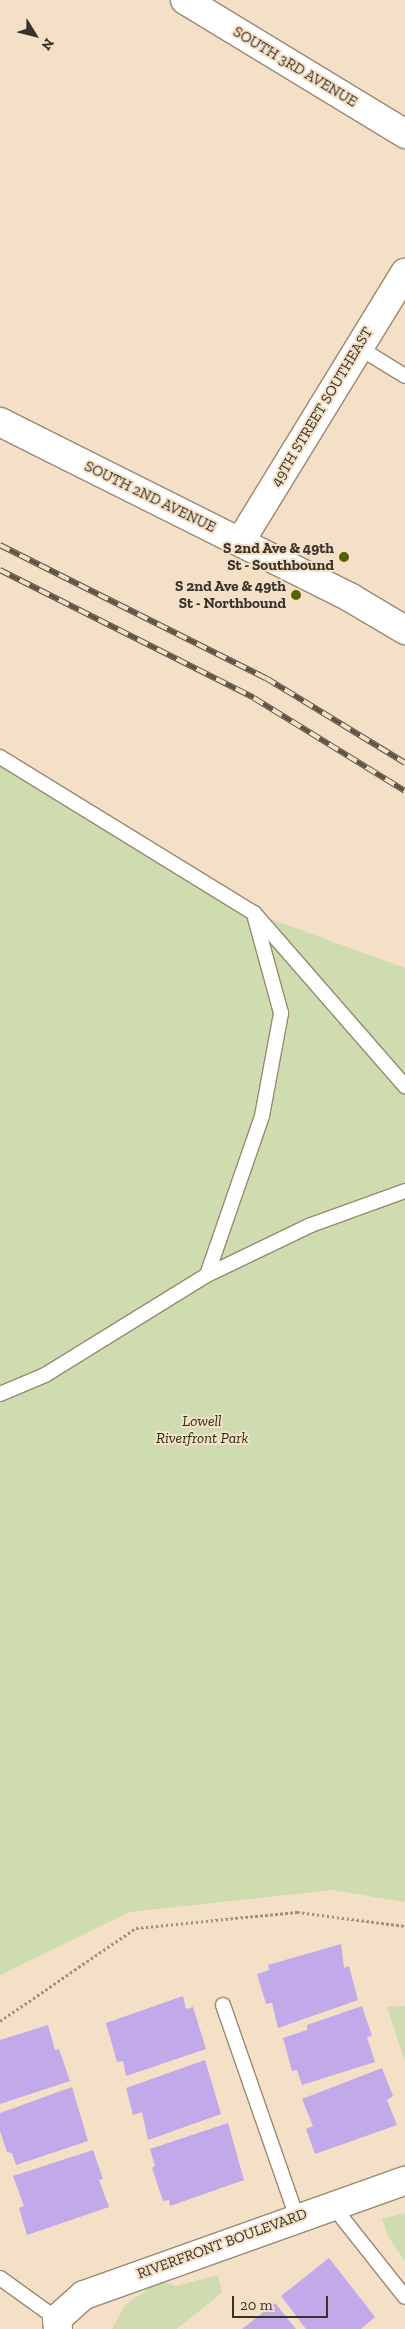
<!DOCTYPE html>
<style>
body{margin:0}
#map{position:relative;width:405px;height:2329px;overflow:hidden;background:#f4e0c7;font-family:"Zilla Slab",serif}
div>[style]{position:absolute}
.green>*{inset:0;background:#cfdcb0}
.building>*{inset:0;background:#c1a9ea}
.path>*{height:3px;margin-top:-1.5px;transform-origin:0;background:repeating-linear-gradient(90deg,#a09280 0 2.5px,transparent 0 5px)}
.roads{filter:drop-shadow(1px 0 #9a8871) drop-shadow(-1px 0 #9a8871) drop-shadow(0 1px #9a8871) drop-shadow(0 -1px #9a8871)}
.service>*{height:14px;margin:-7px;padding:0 7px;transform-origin:7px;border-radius:7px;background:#fff}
.minor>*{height:28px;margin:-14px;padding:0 14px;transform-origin:14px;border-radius:14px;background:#fff}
.tertiary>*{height:28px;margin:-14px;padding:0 14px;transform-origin:14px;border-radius:14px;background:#fff}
.rail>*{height:5.5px;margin-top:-2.75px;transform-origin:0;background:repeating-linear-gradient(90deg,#f4e0c7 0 11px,#5e5447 0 22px);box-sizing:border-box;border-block:1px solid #5e5447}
.dots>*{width:14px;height:14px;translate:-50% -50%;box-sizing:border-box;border:2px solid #f4e0c7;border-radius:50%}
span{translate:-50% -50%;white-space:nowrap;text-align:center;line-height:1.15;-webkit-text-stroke:4px #f4e0c7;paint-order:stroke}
.street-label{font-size:15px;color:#393228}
.poi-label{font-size:15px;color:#393228;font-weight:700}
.right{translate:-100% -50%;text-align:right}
.park-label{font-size:15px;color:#262e10;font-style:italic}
.north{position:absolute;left:10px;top:10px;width:50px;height:50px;-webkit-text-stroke:4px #f4e0c7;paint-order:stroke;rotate:126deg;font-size:14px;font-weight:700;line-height:20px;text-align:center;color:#393228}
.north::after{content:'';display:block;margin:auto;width:18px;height:22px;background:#393228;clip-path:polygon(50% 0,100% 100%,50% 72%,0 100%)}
.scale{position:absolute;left:232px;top:2296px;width:96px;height:22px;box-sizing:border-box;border:2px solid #393228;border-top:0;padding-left:6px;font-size:15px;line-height:18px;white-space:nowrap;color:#393228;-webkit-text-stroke:4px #f4e0c7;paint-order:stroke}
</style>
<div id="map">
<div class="green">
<div style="clip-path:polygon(0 757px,254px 913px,405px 968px,405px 1902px,333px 1890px,130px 1912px,0 1975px)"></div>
<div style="clip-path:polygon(405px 2006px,405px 2062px,387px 2007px)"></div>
<div style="clip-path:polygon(405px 2213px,405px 2261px,389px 2238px,382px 2219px)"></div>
<div style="clip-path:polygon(218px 2275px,222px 2293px,176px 2329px,112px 2329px,125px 2305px,159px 2281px,176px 2286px)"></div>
</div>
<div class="building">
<div style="clip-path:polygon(341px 1944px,344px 1968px,349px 1966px,358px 2000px,278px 2028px,272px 2003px,266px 2004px,257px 1974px,269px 1970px,268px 1965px)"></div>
<div style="clip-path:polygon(183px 1996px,186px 2009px,193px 2007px,206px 2049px,126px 2076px,123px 2061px,117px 2062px,106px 2023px)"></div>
<div style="clip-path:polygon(362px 2006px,372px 2036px,367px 2037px,375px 2062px,302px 2085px,297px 2070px,292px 2071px,283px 2038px,307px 2030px,307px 2025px)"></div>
<div style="clip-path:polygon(48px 2025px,55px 2050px,59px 2049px,70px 2081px,0 2104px,0 2040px)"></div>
<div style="clip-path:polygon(205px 2060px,221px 2114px,148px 2140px,142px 2112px,133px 2115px,126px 2088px)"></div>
<div style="clip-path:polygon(382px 2068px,393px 2096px,387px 2100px,397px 2125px,315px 2154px,306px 2129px,313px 2126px,302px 2099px)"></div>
<div style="clip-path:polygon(72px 2087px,88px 2141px,16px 2165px,12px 2153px,7px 2152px,0 2131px,0 2113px)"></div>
<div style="clip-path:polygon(228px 2123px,244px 2180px,170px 2206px,169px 2200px,163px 2201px,152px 2168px,155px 2166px,150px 2149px)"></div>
<div style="clip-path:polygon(93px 2150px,103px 2179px,99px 2180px,109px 2207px,27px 2235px,19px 2208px,24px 2206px,13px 2176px)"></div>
<div style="clip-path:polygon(329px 2258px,375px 2317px,361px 2329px,306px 2329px,281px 2296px)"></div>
<div style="clip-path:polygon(275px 2303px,296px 2329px,242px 2329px)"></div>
</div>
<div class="path">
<div style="left:0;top:2021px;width:165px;rotate:-34.4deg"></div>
<div style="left:136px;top:1928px;width:162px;rotate:-5.7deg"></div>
<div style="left:297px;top:1912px;width:109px;rotate:7.4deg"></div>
</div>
<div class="roads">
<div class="service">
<div style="left:358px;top:347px;width:55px;rotate:31.7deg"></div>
<div style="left:0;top:757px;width:298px;rotate:31.6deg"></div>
<div style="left:254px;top:913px;width:230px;rotate:48.9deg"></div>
<div style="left:207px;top:1275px;width:168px;rotate:-70.9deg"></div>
<div style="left:262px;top:1116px;width:105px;rotate:-79.5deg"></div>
<div style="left:281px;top:1013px;width:98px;rotate:-105.3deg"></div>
<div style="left:0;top:1394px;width:49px;rotate:-22.9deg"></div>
<div style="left:45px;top:1375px;width:190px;rotate:-31.7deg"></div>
<div style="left:207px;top:1275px;width:115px;rotate:-25.7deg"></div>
<div style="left:311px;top:1225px;width:100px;rotate:-19.9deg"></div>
<div style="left:223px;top:2005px;width:225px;rotate:70.8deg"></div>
<div style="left:332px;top:2205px;width:117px;rotate:51.6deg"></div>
<div style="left:0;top:2278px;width:70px;rotate:35.7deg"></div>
</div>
<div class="minor">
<div style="left:240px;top:542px;width:316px;rotate:-58.5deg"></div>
<div style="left:58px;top:2329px;width:10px;rotate:-96deg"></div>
<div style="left:57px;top:2319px;width:36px;rotate:-42deg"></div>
<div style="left:84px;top:2295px;width:341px;rotate:-19.6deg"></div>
</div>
<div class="tertiary">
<div style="left:185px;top:0;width:258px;rotate:31.3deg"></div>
<div style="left:0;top:422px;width:393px;rotate:26.6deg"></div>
<div style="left:351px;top:598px;width:63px;rotate:30.7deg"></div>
</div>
</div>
<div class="rail">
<div style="left:0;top:545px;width:297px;rotate:26.6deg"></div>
<div style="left:266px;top:678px;width:163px;rotate:31.4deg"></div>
<div style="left:0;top:570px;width:284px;rotate:26.7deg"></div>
<div style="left:254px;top:698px;width:177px;rotate:31.6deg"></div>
</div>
<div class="dots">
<div style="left:344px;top:557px;background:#566305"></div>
<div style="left:296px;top:595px;background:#566305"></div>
</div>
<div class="street-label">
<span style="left:295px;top:67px;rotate:31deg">SOUTH 3RD AVENUE</span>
<span style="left:322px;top:407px;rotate:-59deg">49TH STREET SOUTHEAST</span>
<span style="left:150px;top:497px;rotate:26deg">SOUTH 2ND AVENUE</span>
<span style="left:222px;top:2244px;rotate:-20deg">RIVERFRONT BOULEVARD</span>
</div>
<div class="poi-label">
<span class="right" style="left:334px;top:557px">S 2nd Ave &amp; 49th<br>St - Southbound</span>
<span class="right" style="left:286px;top:595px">S 2nd Ave &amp; 49th<br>St - Northbound</span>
</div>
<div class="park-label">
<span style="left:202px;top:1430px">Lowell<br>Riverfront Park</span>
</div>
<div class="north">N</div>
<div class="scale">20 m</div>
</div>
